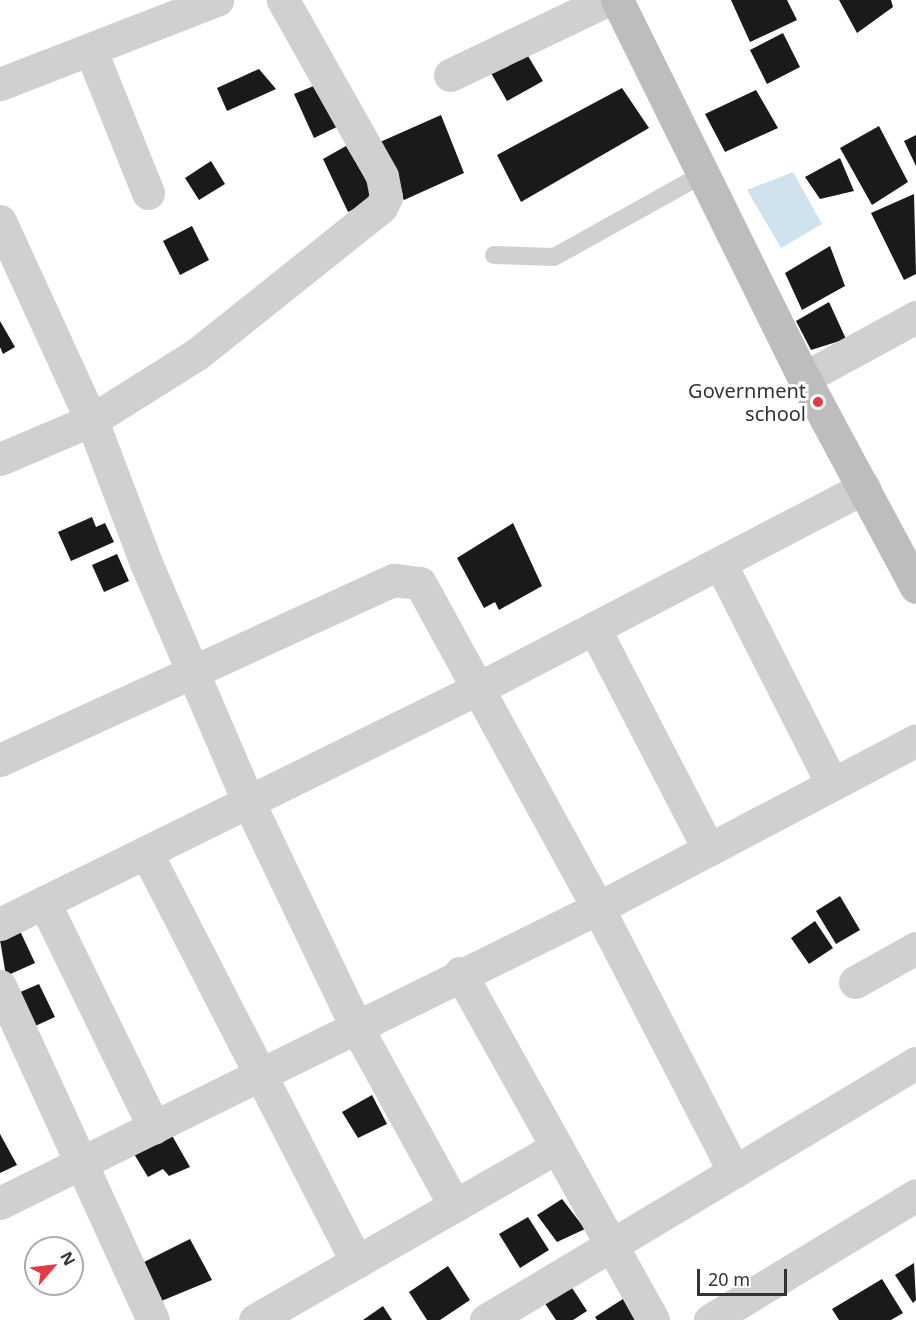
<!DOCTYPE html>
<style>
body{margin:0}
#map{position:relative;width:916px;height:1320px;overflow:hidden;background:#fff;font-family:"Noto Sans",sans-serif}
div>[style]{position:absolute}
.water>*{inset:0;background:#cfe2ee}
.building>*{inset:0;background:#1a1a1a}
.lane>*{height:18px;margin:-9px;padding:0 9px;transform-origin:9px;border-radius:9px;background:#d0d0d0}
.street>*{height:33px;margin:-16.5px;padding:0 16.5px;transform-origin:16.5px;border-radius:16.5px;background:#d0d0d0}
.secondary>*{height:33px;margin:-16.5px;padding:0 16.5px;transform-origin:16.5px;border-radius:16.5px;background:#bdbdbd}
.dots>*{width:16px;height:16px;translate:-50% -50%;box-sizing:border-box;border:3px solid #fff;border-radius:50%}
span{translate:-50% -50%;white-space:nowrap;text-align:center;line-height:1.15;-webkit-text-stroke:6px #fff;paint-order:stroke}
.poi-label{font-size:20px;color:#333}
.right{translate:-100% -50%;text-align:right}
.north{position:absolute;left:24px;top:1236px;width:60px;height:60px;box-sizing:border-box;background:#fff;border:2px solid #adadad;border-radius:50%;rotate:62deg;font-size:16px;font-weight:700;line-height:24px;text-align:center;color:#333}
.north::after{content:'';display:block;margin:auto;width:21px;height:27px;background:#e63946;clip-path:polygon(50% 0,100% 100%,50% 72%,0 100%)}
.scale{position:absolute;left:697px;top:1269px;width:90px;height:27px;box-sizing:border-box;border:3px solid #333;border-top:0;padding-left:8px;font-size:18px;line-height:21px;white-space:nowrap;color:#333;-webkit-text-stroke:4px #fff;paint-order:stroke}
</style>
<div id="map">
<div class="water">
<div style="clip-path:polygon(793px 172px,822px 224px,781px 248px,747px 190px)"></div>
</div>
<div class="building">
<div style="clip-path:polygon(731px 0,787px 0,797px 20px,750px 42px)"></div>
<div style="clip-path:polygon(839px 0,891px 0,893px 7px,857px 33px)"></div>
<div style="clip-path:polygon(783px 33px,800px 67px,767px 84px,750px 50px)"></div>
<div style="clip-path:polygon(522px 46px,543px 81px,507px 101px,487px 66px)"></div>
<div style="clip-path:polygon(259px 69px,276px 89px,227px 111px,217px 88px)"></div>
<div style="clip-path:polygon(321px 83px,343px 124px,314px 138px,294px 94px)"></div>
<div style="clip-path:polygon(622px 88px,649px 128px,521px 202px,497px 155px)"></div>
<div style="clip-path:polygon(756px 90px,778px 128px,725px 152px,705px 114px)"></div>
<div style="clip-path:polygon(441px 115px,464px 173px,404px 200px,371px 146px)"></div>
<div style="clip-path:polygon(879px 126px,908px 182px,872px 205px,840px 148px)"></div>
<div style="clip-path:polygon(916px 135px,916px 166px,904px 141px)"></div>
<div style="clip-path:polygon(346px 146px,377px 198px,348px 212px,323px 159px)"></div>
<div style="clip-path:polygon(840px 158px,854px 191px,820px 199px,805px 177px)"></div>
<div style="clip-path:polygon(211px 161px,225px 184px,199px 200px,185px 178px)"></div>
<div style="clip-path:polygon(914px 194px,916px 274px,904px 280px,871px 213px)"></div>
<div style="clip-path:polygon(192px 226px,209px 260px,180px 275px,163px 241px)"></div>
<div style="clip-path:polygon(830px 246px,845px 286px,802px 310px,785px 273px)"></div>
<div style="clip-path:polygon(829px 302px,846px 339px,811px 350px,796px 321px)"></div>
<div style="clip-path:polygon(0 321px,15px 347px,3px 354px,0 347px)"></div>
<div style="clip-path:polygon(92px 517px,96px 527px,105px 523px,114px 542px,71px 561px,58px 532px)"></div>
<div style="clip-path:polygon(513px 523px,542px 586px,499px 610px,495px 602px,484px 608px,457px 558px)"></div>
<div style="clip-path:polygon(117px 554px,129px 581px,104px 592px,92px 565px)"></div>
<div style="clip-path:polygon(840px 896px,860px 930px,836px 944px,816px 911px)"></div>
<div style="clip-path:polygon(815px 921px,833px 948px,809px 964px,791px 938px)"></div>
<div style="clip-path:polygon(20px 931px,35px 963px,6px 976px,0 940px)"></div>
<div style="clip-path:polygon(39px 984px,55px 1017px,33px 1027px,18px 993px)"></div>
<div style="clip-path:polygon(372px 1095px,387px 1124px,358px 1138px,342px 1112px)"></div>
<div style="clip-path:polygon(170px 1132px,190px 1167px,169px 1176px,163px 1169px,148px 1177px,131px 1149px)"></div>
<div style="clip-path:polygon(0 1134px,17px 1165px,0 1173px)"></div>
<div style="clip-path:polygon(562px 1199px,585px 1229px,557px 1242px,537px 1215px)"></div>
<div style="clip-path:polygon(528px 1217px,549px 1250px,520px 1268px,499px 1234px)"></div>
<div style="clip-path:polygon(190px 1239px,212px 1280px,159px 1302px,140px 1264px)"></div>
<div style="clip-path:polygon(914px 1263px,916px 1300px,913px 1303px,895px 1275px)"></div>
<div style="clip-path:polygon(448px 1266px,470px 1300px,440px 1320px,427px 1320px,409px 1292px)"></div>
<div style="clip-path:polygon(882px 1279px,903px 1313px,891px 1320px,839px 1320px,832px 1309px)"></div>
<div style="clip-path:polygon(567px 1280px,587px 1311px,573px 1320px,556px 1320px,540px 1296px)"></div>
<div style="clip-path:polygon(626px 1297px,642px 1320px,597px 1320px,595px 1317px)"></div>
<div style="clip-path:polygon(383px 1306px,392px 1320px,363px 1320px)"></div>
</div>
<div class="lane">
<div style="left:494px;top:255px;width:60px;rotate:1.9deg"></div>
<div style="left:554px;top:257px;width:171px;rotate:-29.1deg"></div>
</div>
<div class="street">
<div style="left:91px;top:51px;width:153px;rotate:68.1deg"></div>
<div style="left:450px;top:75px;width:174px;rotate:-25.5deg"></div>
<div style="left:0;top:84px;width:233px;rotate:-21.2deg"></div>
<div style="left:0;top:221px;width:226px;rotate:65.4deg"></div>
<div style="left:94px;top:426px;width:147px;rotate:69.2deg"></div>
<div style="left:146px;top:563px;width:259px;rotate:66.8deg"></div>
<div style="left:248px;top:801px;width:252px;rotate:64.4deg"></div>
<div style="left:357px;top:1028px;width:203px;rotate:61.2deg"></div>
<div style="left:804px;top:378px;width:128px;rotate:-28.6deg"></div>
<div style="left:0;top:459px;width:100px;rotate:-23deg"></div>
<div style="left:92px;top:420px;width:124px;rotate:-32.2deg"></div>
<div style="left:197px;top:354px;width:236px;rotate:-38.6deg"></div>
<div style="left:381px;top:207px;width:11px;rotate:-63deg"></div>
<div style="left:386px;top:197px;width:21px;rotate:-101deg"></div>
<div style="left:382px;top:176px;width:202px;rotate:-119.4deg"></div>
<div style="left:720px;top:563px;width:248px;rotate:63.1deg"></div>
<div style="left:594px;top:628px;width:250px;rotate:62.6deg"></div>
<div style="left:0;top:760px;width:433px;rotate:-24.6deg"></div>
<div style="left:394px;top:580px;width:26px;rotate:7deg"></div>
<div style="left:420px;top:583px;width:371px;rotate:61.3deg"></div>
<div style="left:598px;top:908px;width:297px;rotate:62.7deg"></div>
<div style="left:146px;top:852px;width:461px;rotate:62.8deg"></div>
<div style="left:44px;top:902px;width:251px;rotate:64deg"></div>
<div style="left:0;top:924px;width:534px;rotate:-26.23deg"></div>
<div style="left:479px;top:688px;width:434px;rotate:-27.5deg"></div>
<div style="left:460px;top:973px;width:397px;rotate:60.9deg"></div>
<div style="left:855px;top:982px;width:70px;rotate:-29.1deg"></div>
<div style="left:0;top:986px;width:367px;rotate:65.4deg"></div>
<div style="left:0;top:1203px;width:667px;rotate:-26.26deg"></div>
<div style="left:598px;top:908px;width:360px;rotate:-27.8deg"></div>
<div style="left:255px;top:1320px;width:348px;rotate:-29.8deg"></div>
<div style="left:486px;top:1320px;width:501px;rotate:-30.87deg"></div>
<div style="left:710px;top:1320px;width:241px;rotate:-31.2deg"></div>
</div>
<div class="secondary">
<div style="left:617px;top:0;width:422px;rotate:63.7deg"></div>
<div style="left:804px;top:378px;width:237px;rotate:61.8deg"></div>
</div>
<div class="dots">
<div style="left:818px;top:402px;background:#e63946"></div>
</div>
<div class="poi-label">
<span class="right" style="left:806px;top:402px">Government<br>school</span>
</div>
<div class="north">N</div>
<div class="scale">20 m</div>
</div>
